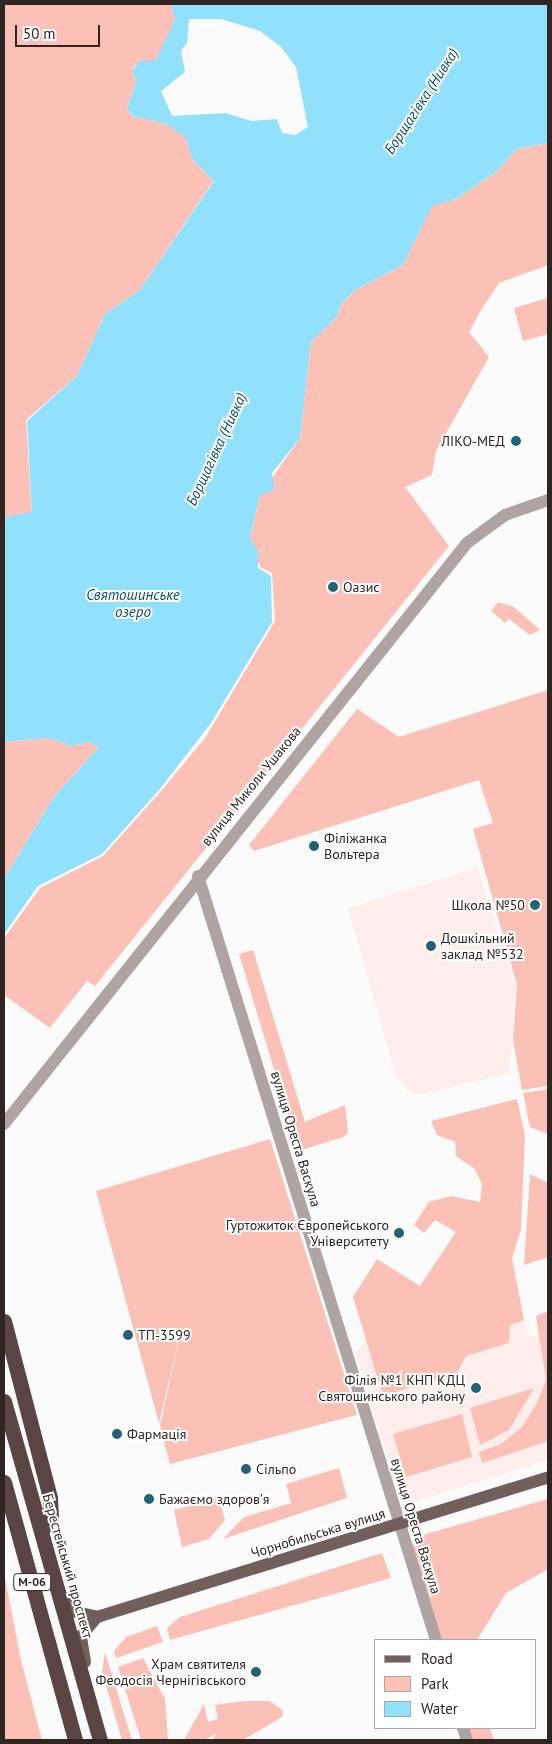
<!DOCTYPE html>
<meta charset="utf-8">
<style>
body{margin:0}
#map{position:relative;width:552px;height:1744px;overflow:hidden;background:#fbfbfb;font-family:"PT Sans",sans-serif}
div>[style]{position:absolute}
.built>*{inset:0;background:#fdeeeb}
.green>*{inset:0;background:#fbc1b7}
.water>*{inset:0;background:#92e1fc}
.minor>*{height:12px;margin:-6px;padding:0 6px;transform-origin:6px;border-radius:6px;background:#b0a4a3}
.major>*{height:12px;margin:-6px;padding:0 6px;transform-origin:6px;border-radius:6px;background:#725e5b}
.highway>*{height:15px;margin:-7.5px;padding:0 7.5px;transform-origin:7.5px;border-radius:7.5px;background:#5b4542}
.dots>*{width:14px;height:14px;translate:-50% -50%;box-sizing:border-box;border:2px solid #fff;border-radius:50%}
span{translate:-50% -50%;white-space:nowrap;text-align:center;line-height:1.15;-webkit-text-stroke:4px #fff;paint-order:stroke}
.shield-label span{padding:1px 4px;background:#fff;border:1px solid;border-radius:4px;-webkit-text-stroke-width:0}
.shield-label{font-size:12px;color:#2f2523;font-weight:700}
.poi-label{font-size:14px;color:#2f2523}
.right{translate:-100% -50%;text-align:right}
.left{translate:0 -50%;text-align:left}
.street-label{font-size:14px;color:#2f2523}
.water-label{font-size:15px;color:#0c5062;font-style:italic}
.frame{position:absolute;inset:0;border:5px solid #2f2523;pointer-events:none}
.legend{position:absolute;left:374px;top:1639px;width:162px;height:90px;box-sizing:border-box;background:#fff;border:1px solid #aca8a7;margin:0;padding:6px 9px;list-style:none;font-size:15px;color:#2f2523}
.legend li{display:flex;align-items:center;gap:10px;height:25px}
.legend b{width:25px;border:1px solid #aca8a7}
.scale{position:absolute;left:15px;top:25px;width:85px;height:22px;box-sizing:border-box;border:2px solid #2f2523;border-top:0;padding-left:6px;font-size:15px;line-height:18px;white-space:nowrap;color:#2f2523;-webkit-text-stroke:4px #fff;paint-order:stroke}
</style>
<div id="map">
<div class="built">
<div style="clip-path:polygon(477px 868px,516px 984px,509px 1073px,420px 1095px,406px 1090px,395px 1072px,348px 908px)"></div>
<div style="clip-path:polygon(518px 1297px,528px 1338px,548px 1332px,548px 1460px,410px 1503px,400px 1500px,356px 1353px,365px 1343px)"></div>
</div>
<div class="green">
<div style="clip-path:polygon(4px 4px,171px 4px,175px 19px,167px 40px,156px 60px,135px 65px,132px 70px,136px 82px,127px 108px,132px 116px,166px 124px,186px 137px,193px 160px,214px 180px,140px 290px,105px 314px,77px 376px,26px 420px,32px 513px,7px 516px,4px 526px)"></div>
<div style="clip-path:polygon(548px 143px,548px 265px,499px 283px,483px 307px,469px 332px,489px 357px,436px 451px,432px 475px,405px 487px,449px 546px,95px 986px,87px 981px,50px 1028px,4px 995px,4px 938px,40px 888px,103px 856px,161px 791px,205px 738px,275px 621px,272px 573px,260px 567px,250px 538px,260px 495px,300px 438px,311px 342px,336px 318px,342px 303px,355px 290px,403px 265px,432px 205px,456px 199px,496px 172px,517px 149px)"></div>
<div style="clip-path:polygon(548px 298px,548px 334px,523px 341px,514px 308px)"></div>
<div style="clip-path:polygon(498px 602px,514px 607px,540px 630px,530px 635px,509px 619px,505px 623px,491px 611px)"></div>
<div style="clip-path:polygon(548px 690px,548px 1086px,522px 1090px,513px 1040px,517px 985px,473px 829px,493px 823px,479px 780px,254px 851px,249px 845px,357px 709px,399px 737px)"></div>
<div style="clip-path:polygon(47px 738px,73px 746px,89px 742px,99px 747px,54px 797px,4px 879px,4px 742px)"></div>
<div style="clip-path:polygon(253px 950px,305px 1122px,345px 1105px,348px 1133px,343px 1137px,299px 1151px,239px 954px)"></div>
<div style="clip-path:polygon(548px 1089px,548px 1134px,530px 1127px,523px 1093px)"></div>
<div style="clip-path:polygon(517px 1099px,525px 1136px,521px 1230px,512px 1258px,524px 1320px,510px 1325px,509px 1343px,466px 1356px,457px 1373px,383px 1396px,353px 1297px,377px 1259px,420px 1286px,456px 1232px,435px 1220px,424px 1233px,414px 1225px,429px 1202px,451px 1196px,480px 1202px,482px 1184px,475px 1169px,456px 1156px,455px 1142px,437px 1135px,431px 1121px)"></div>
<div style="clip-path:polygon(270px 1139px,357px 1415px,170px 1464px,160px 1426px,182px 1326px,159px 1423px,96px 1191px)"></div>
<div style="clip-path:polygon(530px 1174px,548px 1183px,548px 1257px,524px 1265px)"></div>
<div style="clip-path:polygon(548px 1311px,548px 1441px,482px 1463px,479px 1452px,501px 1444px,522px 1427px,537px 1403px,546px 1380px,536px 1316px)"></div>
<div style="clip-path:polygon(534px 1388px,509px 1430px,480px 1445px,470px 1408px)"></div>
<div style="clip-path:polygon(462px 1414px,472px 1457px,406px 1477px,393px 1434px)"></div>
<div style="clip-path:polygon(339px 1468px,347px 1498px,223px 1539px,244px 1517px,291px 1503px,286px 1484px)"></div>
<div style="clip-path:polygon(219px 1498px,225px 1520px,209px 1539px,182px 1547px,174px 1510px)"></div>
<div style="clip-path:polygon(548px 1499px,548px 1569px,506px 1593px,477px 1640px,441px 1640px,412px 1546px,426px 1534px)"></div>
<div style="clip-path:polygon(382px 1553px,391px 1578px,170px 1640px,167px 1628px,180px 1617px)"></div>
<div style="clip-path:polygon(4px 1573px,21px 1660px,42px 1740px,4px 1740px)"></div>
<div style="clip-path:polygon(157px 1626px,163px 1642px,116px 1658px,114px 1651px,126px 1637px)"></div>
<div style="clip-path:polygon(105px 1652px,132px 1740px,122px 1740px,102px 1672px)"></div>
<div style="clip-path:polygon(143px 1658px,165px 1699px,168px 1740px,141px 1740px,118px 1667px)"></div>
<div style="clip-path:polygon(245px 1701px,270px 1701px,283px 1711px,282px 1717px,243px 1740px,212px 1740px,217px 1733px,205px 1740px,184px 1740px,204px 1704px,208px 1722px,218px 1719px,215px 1705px)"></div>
<div style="clip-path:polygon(467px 1728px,490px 1728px,494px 1740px,471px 1740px)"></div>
</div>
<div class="water">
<div style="clip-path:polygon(evenodd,171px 4px,548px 4px,548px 143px,517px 149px,496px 172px,456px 199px,432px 206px,403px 265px,355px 290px,342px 303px,336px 318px,311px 342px,300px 438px,272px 473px,274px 490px,260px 495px,250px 538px,258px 551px,258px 568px,271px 576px,272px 622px,211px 723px,160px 789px,102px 854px,38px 886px,4px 934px,4px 879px,54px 797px,99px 747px,89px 742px,73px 746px,47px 738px,4px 742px,4px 526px,7px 516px,32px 512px,27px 421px,77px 376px,105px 314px,140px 290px,214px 181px,193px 160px,185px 137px,166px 124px,132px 116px,127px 108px,136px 82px,132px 70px,140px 61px,156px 60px,175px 19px,171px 4px,189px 19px,221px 19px,260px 31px,281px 47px,296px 67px,308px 127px,295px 135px,282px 133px,277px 119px,251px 121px,225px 113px,172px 116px,161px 91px,185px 72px,181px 51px,187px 43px,189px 19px)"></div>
</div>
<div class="minor">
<div style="left:198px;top:876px;width:800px;rotate:72.7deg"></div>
<div style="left:4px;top:1124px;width:743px;rotate:-51.45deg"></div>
<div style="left:467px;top:543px;width:47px;rotate:-36.4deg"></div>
<div style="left:505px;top:515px;width:46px;rotate:-19.2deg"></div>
<div style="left:463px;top:1728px;width:13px;rotate:72deg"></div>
</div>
<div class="major">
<div style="left:61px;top:1595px;width:19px;rotate:55deg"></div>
<div style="left:72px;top:1611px;width:26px;rotate:13deg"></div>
<div style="left:85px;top:1662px;width:26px;rotate:-99deg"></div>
<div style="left:81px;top:1636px;width:25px;rotate:-50deg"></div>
<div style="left:97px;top:1617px;width:472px;rotate:-17.2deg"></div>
</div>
<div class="highway">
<div style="left:4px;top:1321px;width:183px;rotate:75.4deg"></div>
<div style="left:50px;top:1498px;width:20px;rotate:87deg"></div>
<div style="left:51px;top:1518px;width:16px;rotate:128deg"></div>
<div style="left:4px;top:1401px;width:352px;rotate:74.2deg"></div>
<div style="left:4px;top:1482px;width:268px;rotate:74.6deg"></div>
</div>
<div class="dots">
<div style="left:516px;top:441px;background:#206276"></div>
<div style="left:333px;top:587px;background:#206276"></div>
<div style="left:314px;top:846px;background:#206276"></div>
<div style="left:535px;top:905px;background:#206276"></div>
<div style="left:431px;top:946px;background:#206276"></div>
<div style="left:399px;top:1233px;background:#206276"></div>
<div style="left:128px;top:1335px;background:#206276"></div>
<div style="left:476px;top:1388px;background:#206276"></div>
<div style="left:117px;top:1434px;background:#206276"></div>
<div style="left:246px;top:1469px;background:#206276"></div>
<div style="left:149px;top:1499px;background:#206276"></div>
<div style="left:256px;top:1672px;background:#206276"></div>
</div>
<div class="shield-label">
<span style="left:32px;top:1582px">М-06</span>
</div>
<div class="poi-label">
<span class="right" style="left:505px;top:441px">ЛІКО-МЕД</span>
<span class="left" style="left:343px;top:587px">Оазис</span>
<span class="left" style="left:324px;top:846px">Філіжанка<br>Вольтера</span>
<span class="right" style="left:525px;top:905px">Школа №50</span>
<span class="left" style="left:441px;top:946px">Дошкільний<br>заклад №532</span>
<span class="right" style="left:389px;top:1233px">Гуртожиток Європейського<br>Університету</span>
<span class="left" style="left:138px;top:1335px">ТП-3599</span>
<span class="right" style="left:465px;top:1388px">Філія №1 КНП КДЦ<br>Святошинського району</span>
<span class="left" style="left:127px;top:1434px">Фармація</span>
<span class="left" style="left:256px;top:1469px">Сільпо</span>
<span class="left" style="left:159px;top:1499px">Бажаємо здоровʼя</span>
<span class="right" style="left:246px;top:1672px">Храм святителя<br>Феодосія Чернігівського</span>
</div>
<div class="street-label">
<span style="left:251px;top:786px;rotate:-51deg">вулиця Миколи Ушакова</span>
<span style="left:296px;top:1139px;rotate:73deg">вулиця Ореста Васкула</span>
<span style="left:416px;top:1526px;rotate:73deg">вулиця Ореста Васкула</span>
<span style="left:318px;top:1533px;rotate:-17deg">Чорнобильська вулиця</span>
<span style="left:68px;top:1566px;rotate:74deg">Берестейський проспект</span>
</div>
<div class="water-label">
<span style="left:421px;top:101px;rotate:-57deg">Борщагівка (Нивка)</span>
<span style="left:216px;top:449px;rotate:-65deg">Борщагівка (Нивка)</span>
<span style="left:133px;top:603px">Святошинське<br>озеро</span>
</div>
<div class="frame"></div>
<ul class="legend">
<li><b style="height:6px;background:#725e5b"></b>Road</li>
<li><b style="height:14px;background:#fbc1b7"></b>Park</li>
<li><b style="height:14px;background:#92e1fc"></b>Water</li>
</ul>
<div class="scale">50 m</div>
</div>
